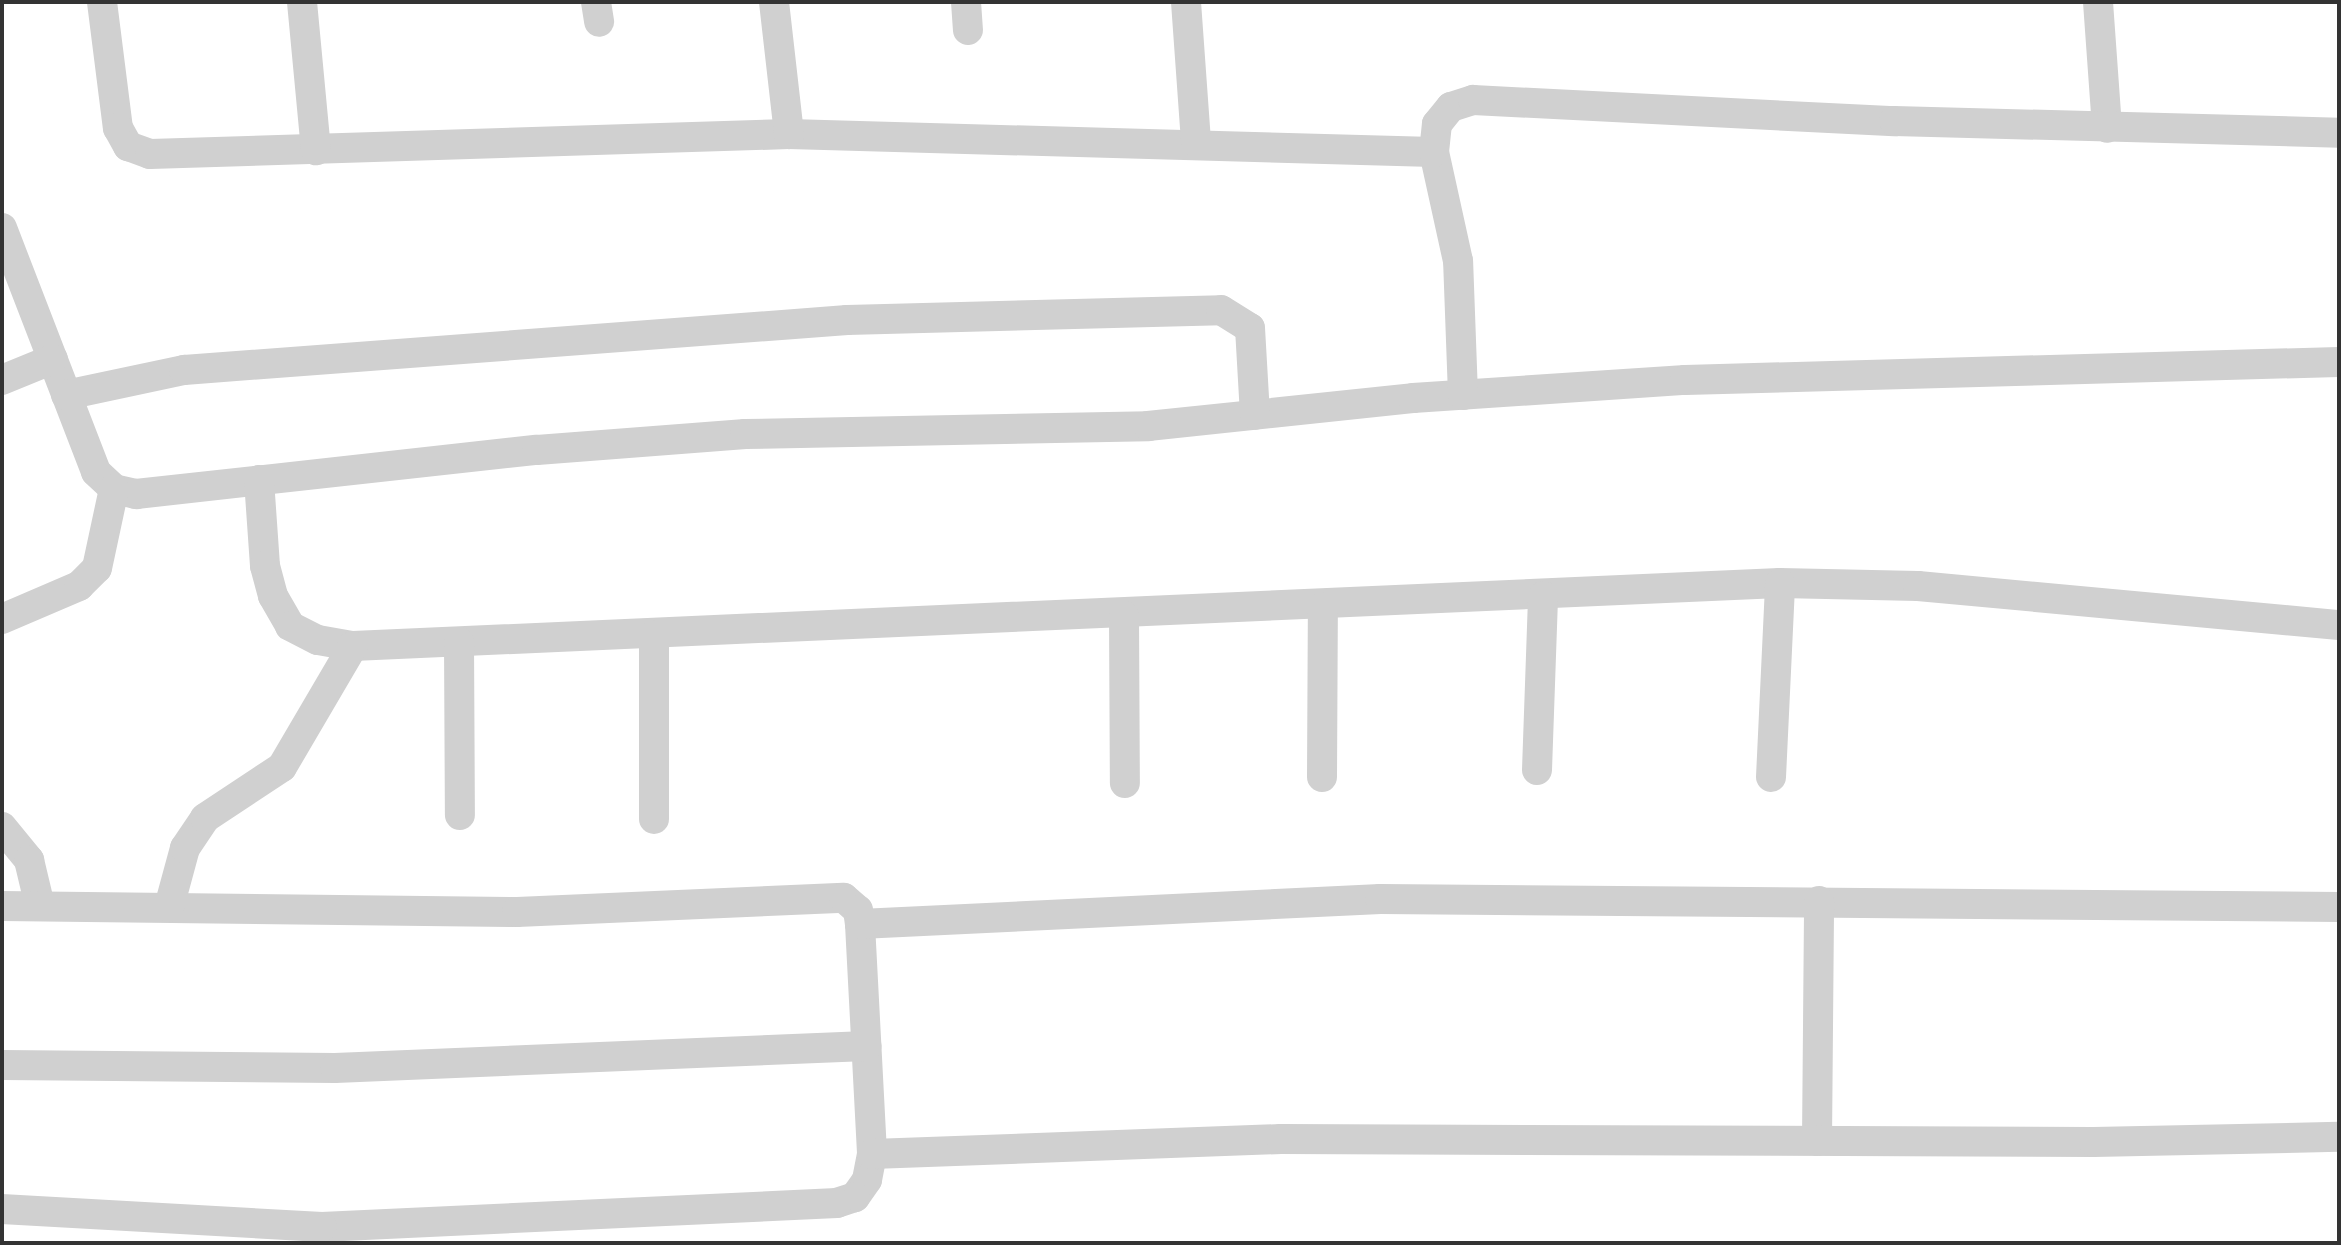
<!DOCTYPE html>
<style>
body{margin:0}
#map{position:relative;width:2341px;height:1245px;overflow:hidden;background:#fff;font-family:"Open Sans",sans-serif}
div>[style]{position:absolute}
.minor>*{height:30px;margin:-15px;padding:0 15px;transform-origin:15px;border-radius:15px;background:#d0d0d0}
span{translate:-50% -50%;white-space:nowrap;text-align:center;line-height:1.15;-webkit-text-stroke:8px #fff;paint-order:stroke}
.frame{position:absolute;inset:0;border:4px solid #333;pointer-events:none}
</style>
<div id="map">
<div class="minor">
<div style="left:102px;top:2px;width:127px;rotate:82.8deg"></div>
<div style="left:118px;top:128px;width:21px;rotate:61deg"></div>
<div style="left:128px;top:146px;width:23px;rotate:20deg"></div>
<div style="left:150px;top:154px;width:639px;rotate:-1.79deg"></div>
<div style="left:789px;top:134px;width:645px;rotate:1.6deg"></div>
<div style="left:302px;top:2px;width:149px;rotate:84.6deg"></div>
<div style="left:596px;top:2px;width:20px;rotate:81deg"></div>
<div style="left:774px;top:2px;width:133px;rotate:83.5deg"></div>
<div style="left:966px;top:2px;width:28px;rotate:86deg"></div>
<div style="left:1186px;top:2px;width:140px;rotate:85.9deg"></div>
<div style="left:2098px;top:2px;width:126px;rotate:85.9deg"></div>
<div style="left:2px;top:228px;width:261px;rotate:68.9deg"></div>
<div style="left:96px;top:472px;width:25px;rotate:43deg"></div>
<div style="left:114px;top:489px;width:23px;rotate:13deg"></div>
<div style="left:136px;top:494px;width:403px;rotate:-6.3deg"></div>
<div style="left:537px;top:450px;width:209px;rotate:-4.4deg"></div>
<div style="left:745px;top:434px;width:403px;rotate:-1.1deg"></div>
<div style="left:1148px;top:426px;width:266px;rotate:-6deg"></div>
<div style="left:1413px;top:398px;width:273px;rotate:-3.8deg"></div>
<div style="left:1685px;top:380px;width:654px;rotate:-1.58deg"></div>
<div style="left:2px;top:380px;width:55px;rotate:-22.4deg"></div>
<div style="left:66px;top:395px;width:121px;rotate:-12deg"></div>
<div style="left:184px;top:370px;width:665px;rotate:-4.31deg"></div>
<div style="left:847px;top:320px;width:374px;rotate:-1.5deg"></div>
<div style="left:1221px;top:310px;width:34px;rotate:32deg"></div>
<div style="left:1250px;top:328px;width:87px;rotate:86.7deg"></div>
<div style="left:1463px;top:395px;width:134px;rotate:-92.1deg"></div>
<div style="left:1458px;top:261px;width:112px;rotate:-102.4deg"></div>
<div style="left:1434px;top:152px;width:28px;rotate:-84deg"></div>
<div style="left:1437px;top:124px;width:22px;rotate:-51deg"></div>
<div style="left:1451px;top:107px;width:23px;rotate:-18deg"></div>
<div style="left:1473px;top:100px;width:422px;rotate:2.9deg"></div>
<div style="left:1894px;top:121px;width:445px;rotate:1.5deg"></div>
<div style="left:259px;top:480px;width:86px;rotate:86deg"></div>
<div style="left:265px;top:566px;width:31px;rotate:75deg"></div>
<div style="left:273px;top:596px;width:34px;rotate:60deg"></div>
<div style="left:290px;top:626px;width:31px;rotate:27deg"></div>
<div style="left:318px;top:640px;width:36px;rotate:10deg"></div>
<div style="left:353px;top:646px;width:1428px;rotate:-2.53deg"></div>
<div style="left:1780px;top:583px;width:138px;rotate:1.2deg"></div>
<div style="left:1918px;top:586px;width:423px;rotate:5.3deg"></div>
<div style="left:1124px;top:616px;width:167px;rotate:89.7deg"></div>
<div style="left:2px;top:619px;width:84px;rotate:-23.2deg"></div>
<div style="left:79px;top:586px;width:25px;rotate:-45deg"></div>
<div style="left:97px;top:568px;width:81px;rotate:-77.9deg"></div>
<div style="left:459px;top:642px;width:173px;rotate:89.7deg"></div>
<div style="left:1537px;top:770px;width:174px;rotate:-88deg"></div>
<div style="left:1322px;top:777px;width:170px;rotate:-89.7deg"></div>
<div style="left:1771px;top:777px;width:194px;rotate:-87.3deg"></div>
<div style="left:654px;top:819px;width:184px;rotate:-90deg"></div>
<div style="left:2px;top:827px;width:43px;rotate:50.7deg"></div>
<div style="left:29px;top:860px;width:47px;rotate:76.6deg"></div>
<div style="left:2px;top:906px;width:515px;rotate:0.67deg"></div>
<div style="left:517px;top:912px;width:327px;rotate:-2.5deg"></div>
<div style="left:844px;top:898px;width:18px;rotate:41deg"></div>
<div style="left:858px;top:910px;width:14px;rotate:82deg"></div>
<div style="left:860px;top:924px;width:230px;rotate:87deg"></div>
<div style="left:872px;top:1154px;width:26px;rotate:101deg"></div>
<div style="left:867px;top:1180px;width:21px;rotate:125deg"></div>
<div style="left:855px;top:1197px;width:19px;rotate:162deg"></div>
<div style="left:837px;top:1203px;width:516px;rotate:177.33deg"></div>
<div style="left:322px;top:1227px;width:321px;rotate:-176.8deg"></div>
<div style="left:169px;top:907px;width:61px;rotate:-74.8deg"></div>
<div style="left:185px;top:848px;width:36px;rotate:-56deg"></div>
<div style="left:205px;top:818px;width:92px;rotate:-33.5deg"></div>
<div style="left:282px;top:767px;width:140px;rotate:-59.6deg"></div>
<div style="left:860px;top:924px;width:521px;rotate:-2.75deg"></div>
<div style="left:1380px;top:899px;width:959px;rotate:0.48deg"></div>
<div style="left:2px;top:1065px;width:333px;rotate:0.5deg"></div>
<div style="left:335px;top:1068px;width:532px;rotate:-2.37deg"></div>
<div style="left:1817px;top:1141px;width:240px;rotate:-89.5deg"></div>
<div style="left:872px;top:1154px;width:409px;rotate:-2.1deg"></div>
<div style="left:1281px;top:1139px;width:812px;rotate:0.21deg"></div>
<div style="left:2093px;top:1142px;width:246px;rotate:-1.2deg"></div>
</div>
<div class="frame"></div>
</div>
